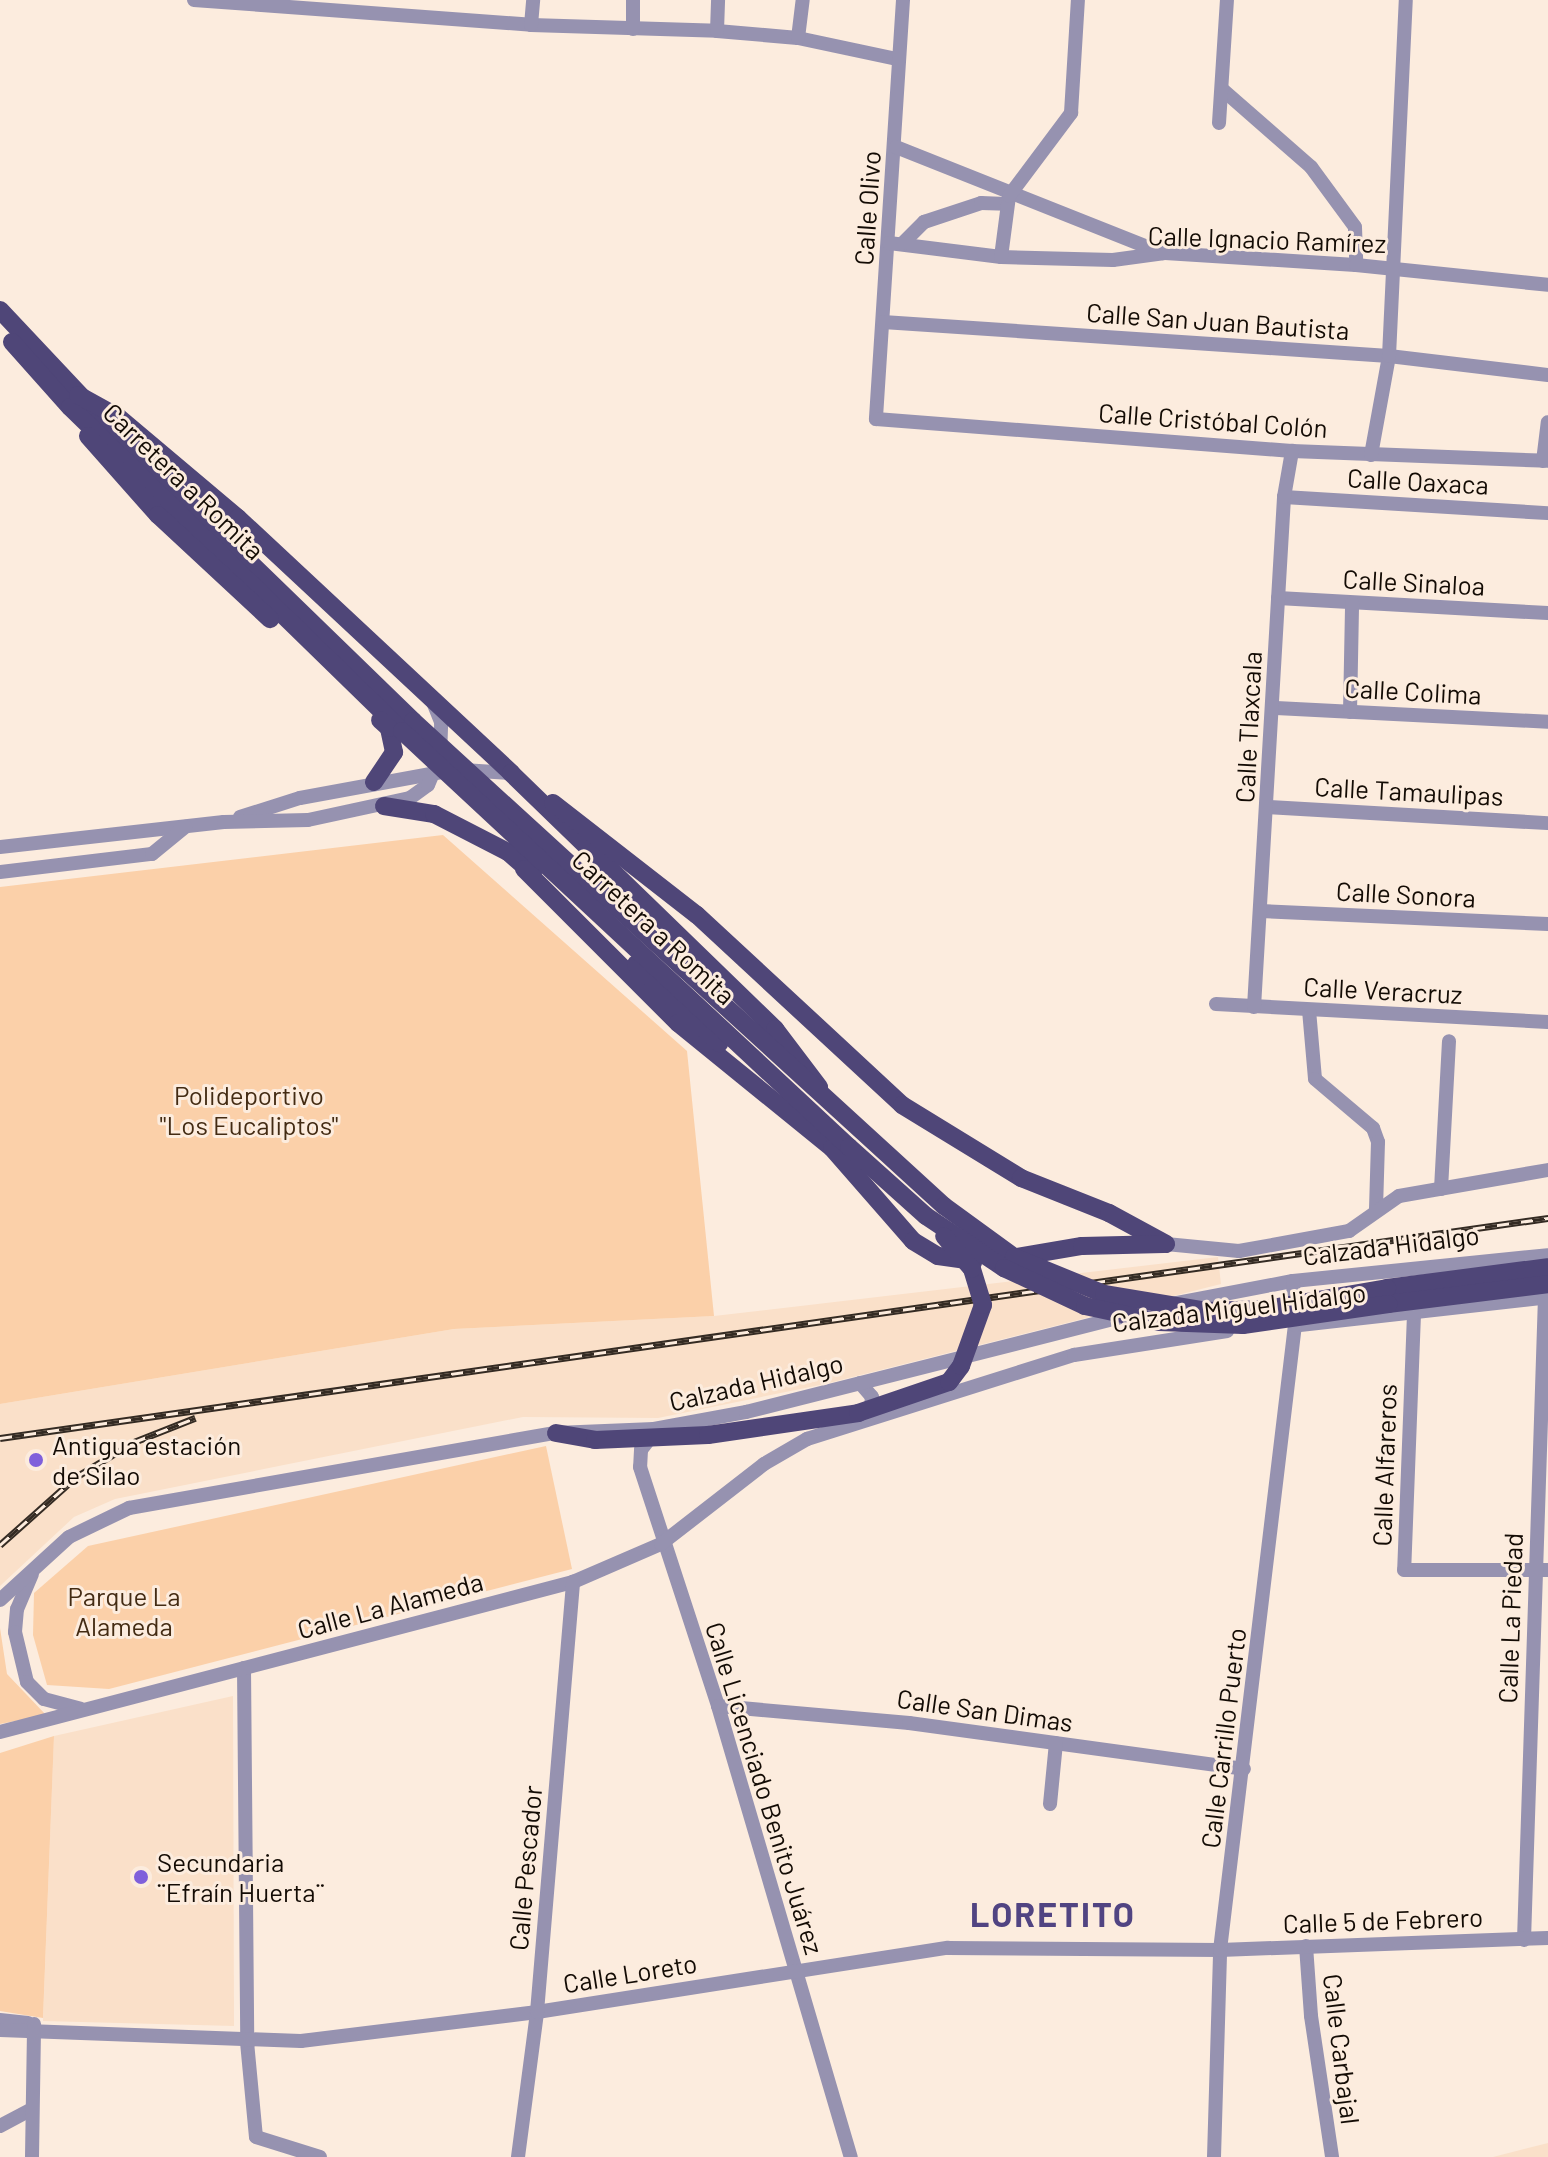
<!DOCTYPE html>
<meta charset="utf-8">
<style>
body{margin:0}
#map{position:relative;width:1548px;height:2157px;overflow:hidden;background:#fcecde;font-family:Barlow,sans-serif}
div>[style]{position:absolute}
.built>*{inset:0;background:#fae0c9}
.green>*{inset:0;background:#fbd0a9}
.minor>*{height:14px;margin:-7px;padding:0 7px;transform-origin:7px;border-radius:7px;background:#9692b0}
.major>*{height:18px;margin:-9px;padding:0 9px;transform-origin:9px;border-radius:9px;background:#4f4678}
.rail>*{height:7px;margin-top:-3.5px;transform-origin:0;background:repeating-linear-gradient(90deg,#fcecde 0 12px,#342b23 0 24px);box-sizing:border-box;border-block:2px solid #342b23}
.major-bridge>*{height:18px;margin:-9px;padding:0 9px;transform-origin:9px;border-radius:9px;background:#4f4678}
.dots>*{width:22px;height:22px;translate:-50% -50%;box-sizing:border-box;border:4px solid #fcecde;border-radius:50%}
span{translate:-50% -50%;white-space:nowrap;text-align:center;line-height:1.15;-webkit-text-stroke:6px #fcecde;paint-order:stroke}
.street-label{font-size:26px;color:#130b04}
.park-label{font-size:26px;color:#432b13}
.poi-label{font-size:26px;color:#130b04}
.left{translate:0 -50%;text-align:left}
.district-label{font-size:34px;color:#514482;font-weight:700;letter-spacing:2px}
</style>
<div id="map">
<div class="built">
<div style="clip-path:polygon(1218px 1257px,1221px 1284px,825px 1384px,658px 1418px,523px 1417px,115px 1499px,74px 1517px,0 1586px,0 1404px,454px 1329px,714px 1316px)"></div>
<div style="clip-path:polygon(233px 1696px,234px 2026px,43px 2021px,54px 1736px)"></div>
<div style="clip-path:polygon(1548px 2143px,1548px 2157px,1493px 2157px)"></div>
</div>
<div class="green">
<div style="clip-path:polygon(443px 835px,687px 1051px,714px 1316px,454px 1329px,0 1404px,0 887px)"></div>
<div style="clip-path:polygon(546px 1446px,572px 1569px,109px 1689px,47px 1685px,33px 1635px,34px 1593px,88px 1546px)"></div>
<div style="clip-path:polygon(0 1628px,7px 1674px,46px 1715px,0 1724px)"></div>
<div style="clip-path:polygon(54px 1736px,43px 2018px,0 2011px,0 1753px)"></div>
</div>
<div class="minor">
<div style="left:194px;top:0;width:338px;rotate:4.2deg"></div>
<div style="left:531px;top:25px;width:186px;rotate:1.8deg"></div>
<div style="left:717px;top:31px;width:81px;rotate:4.9deg"></div>
<div style="left:798px;top:38px;width:101px;rotate:12deg"></div>
<div style="left:903px;top:0;width:420px;rotate:93.7deg"></div>
<div style="left:876px;top:419px;width:417px;rotate:4.4deg"></div>
<div style="left:1292px;top:451px;width:256px;rotate:2.2deg"></div>
<div style="left:531px;top:25px;width:25px;rotate:-85deg"></div>
<div style="left:633px;top:29px;width:29px;rotate:-90deg"></div>
<div style="left:717px;top:31px;width:31px;rotate:-88deg"></div>
<div style="left:798px;top:38px;width:38px;rotate:-83deg"></div>
<div style="left:1223px;top:90px;width:117px;rotate:41.2deg"></div>
<div style="left:1311px;top:167px;width:74px;rotate:53.7deg"></div>
<div style="left:1355px;top:227px;width:38px;rotate:88deg"></div>
<div style="left:1219px;top:123px;width:123px;rotate:-86.3deg"></div>
<div style="left:896px;top:147px;width:287px;rotate:21.7deg"></div>
<div style="left:889px;top:243px;width:113px;rotate:7.1deg"></div>
<div style="left:1001px;top:257px;width:112px;rotate:1.5deg"></div>
<div style="left:1113px;top:260px;width:52px;rotate:-7.7deg"></div>
<div style="left:1165px;top:253px;width:191px;rotate:3.6deg"></div>
<div style="left:1356px;top:265px;width:193px;rotate:5.9deg"></div>
<div style="left:903px;top:243px;width:30px;rotate:-45deg"></div>
<div style="left:924px;top:222px;width:60px;rotate:-18.4deg"></div>
<div style="left:981px;top:203px;width:25px;rotate:2deg"></div>
<div style="left:1001px;top:257px;width:62px;rotate:-82.5deg"></div>
<div style="left:1009px;top:196px;width:104px;rotate:-53.2deg"></div>
<div style="left:1071px;top:113px;width:113px;rotate:-86.5deg"></div>
<div style="left:883px;top:322px;width:507px;rotate:3.84deg"></div>
<div style="left:1389px;top:356px;width:160px;rotate:6.8deg"></div>
<div style="left:1371px;top:455px;width:101px;rotate:-79.7deg"></div>
<div style="left:1389px;top:356px;width:356px;rotate:-87.3deg"></div>
<div style="left:1543px;top:461px;width:39px;rotate:-83deg"></div>
<div style="left:1284px;top:497px;width:264px;rotate:3.5deg"></div>
<div style="left:1278px;top:598px;width:270px;rotate:3.2deg"></div>
<div style="left:1276px;top:708px;width:272px;rotate:2.9deg"></div>
<div style="left:1350px;top:712px;width:109px;rotate:-88.9deg"></div>
<div style="left:463px;top:770px;width:48px;rotate:3.6deg"></div>
<div style="left:1268px;top:807px;width:280px;rotate:3.3deg"></div>
<div style="left:240px;top:817px;width:63px;rotate:-17.6deg"></div>
<div style="left:300px;top:798px;width:144px;rotate:-10.4deg"></div>
<div style="left:0;top:847px;width:225px;rotate:-6.4deg"></div>
<div style="left:224px;top:822px;width:84px;rotate:-1.4deg"></div>
<div style="left:308px;top:820px;width:104px;rotate:-12.2deg"></div>
<div style="left:410px;top:798px;width:22px;rotate:-36deg"></div>
<div style="left:428px;top:785px;width:30px;rotate:-67deg"></div>
<div style="left:440px;top:757px;width:35px;rotate:-88deg"></div>
<div style="left:441px;top:722px;width:24px;rotate:-112deg"></div>
<div style="left:0;top:872px;width:153px;rotate:-6.8deg"></div>
<div style="left:152px;top:854px;width:43px;rotate:-39.3deg"></div>
<div style="left:1261px;top:911px;width:287px;rotate:2.6deg"></div>
<div style="left:1216px;top:1004px;width:332px;rotate:3.1deg"></div>
<div style="left:1254px;top:1007px;width:511px;rotate:-86.63deg"></div>
<div style="left:1284px;top:497px;width:47px;rotate:-80.1deg"></div>
<div style="left:1309px;top:1010px;width:69px;rotate:85deg"></div>
<div style="left:1315px;top:1079px;width:76px;rotate:40.2deg"></div>
<div style="left:1373px;top:1128px;width:15px;rotate:70deg"></div>
<div style="left:1378px;top:1142px;width:67px;rotate:91.7deg"></div>
<div style="left:1441px;top:1189px;width:148px;rotate:-86.9deg"></div>
<div style="left:1166px;top:1244px;width:73px;rotate:5.5deg"></div>
<div style="left:1239px;top:1251px;width:112px;rotate:-10.3deg"></div>
<div style="left:1349px;top:1231px;width:61px;rotate:-35deg"></div>
<div style="left:1399px;top:1196px;width:151px;rotate:-9.9deg"></div>
<div style="left:1172px;top:1304px;width:123px;rotate:-10.8deg"></div>
<div style="left:1293px;top:1281px;width:256px;rotate:-5.8deg"></div>
<div style="left:1414px;top:1314px;width:256px;rotate:92.2deg"></div>
<div style="left:1404px;top:1570px;width:144px"></div>
<div style="left:1300px;top:1325px;width:250px;rotate:-6.4deg"></div>
<div style="left:860px;top:1383px;width:18px;rotate:49deg"></div>
<div style="left:872px;top:1397px;width:20px;rotate:96deg"></div>
<div style="left:651px;top:1437px;width:16px;rotate:128deg"></div>
<div style="left:641px;top:1450px;width:17px;rotate:93deg"></div>
<div style="left:640px;top:1467px;width:251px;rotate:71.9deg"></div>
<div style="left:718px;top:1706px;width:470px;rotate:73.6deg"></div>
<div style="left:32px;top:1574px;width:38px;rotate:113deg"></div>
<div style="left:17px;top:1609px;width:23px;rotate:95deg"></div>
<div style="left:15px;top:1632px;width:51px;rotate:76.5deg"></div>
<div style="left:27px;top:1682px;width:24px;rotate:45deg"></div>
<div style="left:44px;top:1699px;width:38px;rotate:15deg"></div>
<div style="left:0;top:1600px;width:93px;rotate:-42.4deg"></div>
<div style="left:69px;top:1537px;width:67px;rotate:-25.8deg"></div>
<div style="left:129px;top:1508px;width:434px;rotate:-10deg"></div>
<div style="left:556px;top:1433px;width:98px;rotate:-2.3deg"></div>
<div style="left:654px;top:1429px;width:94px;rotate:-10.5deg"></div>
<div style="left:746px;top:1412px;width:391px;rotate:-14.2deg"></div>
<div style="left:244px;top:1668px;width:374px;rotate:89.5deg"></div>
<div style="left:247px;top:2042px;width:95px;rotate:84.6deg"></div>
<div style="left:256px;top:2137px;width:67px;rotate:17.4deg"></div>
<div style="left:718px;top:1706px;width:192px;rotate:5.1deg"></div>
<div style="left:909px;top:1723px;width:338px;rotate:7.8deg"></div>
<div style="left:0;top:1732px;width:592px;rotate:-14.67deg"></div>
<div style="left:573px;top:1582px;width:96px;rotate:-23.4deg"></div>
<div style="left:661px;top:1544px;width:130px;rotate:-37.8deg"></div>
<div style="left:764px;top:1464px;width:50px;rotate:-30.2deg"></div>
<div style="left:807px;top:1439px;width:280px;rotate:-17.5deg"></div>
<div style="left:1074px;top:1355px;width:155px;rotate:-8.9deg"></div>
<div style="left:1050px;top:1804px;width:61px;rotate:-84.4deg"></div>
<div style="left:1524px;top:1940px;width:643px;rotate:-88.13deg"></div>
<div style="left:1306px;top:1946px;width:70px;rotate:85.9deg"></div>
<div style="left:1311px;top:2016px;width:143px;rotate:81.5deg"></div>
<div style="left:0;top:2020px;width:28px;rotate:6deg"></div>
<div style="left:0;top:2030px;width:301px;rotate:2.1deg"></div>
<div style="left:301px;top:2041px;width:238px;rotate:-7deg"></div>
<div style="left:537px;top:2012px;width:416px;rotate:-8.9deg"></div>
<div style="left:948px;top:1948px;width:272px;rotate:0.4deg"></div>
<div style="left:1220px;top:1950px;width:328px;rotate:-2.1deg"></div>
<div style="left:0;top:2126px;width:36px;rotate:-28deg"></div>
<div style="left:32px;top:2157px;width:133px;rotate:-89.1deg"></div>
<div style="left:518px;top:2157px;width:146px;rotate:-82.5deg"></div>
<div style="left:537px;top:2012px;width:432px;rotate:-85.2deg"></div>
<div style="left:1214px;top:2157px;width:207px;rotate:-88.3deg"></div>
<div style="left:1220px;top:1950px;width:629px;rotate:-83.16deg"></div>
<div style="left:1295px;top:1325px;width:44px;rotate:-92.6deg"></div>
</div>
<div class="major">
<div style="left:0;top:310px;width:165px;rotate:46.7deg"></div>
<div style="left:113px;top:430px;width:418px;rotate:44.1deg"></div>
<div style="left:12px;top:342px;width:87px;rotate:48.3deg"></div>
<div style="left:70px;top:407px;width:464px;rotate:44.3deg"></div>
<div style="left:78px;top:395px;width:46px;rotate:28.8deg"></div>
<div style="left:118px;top:417px;width:157px;rotate:40.1deg"></div>
<div style="left:238px;top:518px;width:374px;rotate:43deg"></div>
<div style="left:511px;top:773px;width:368px;rotate:44.1deg"></div>
<div style="left:775px;top:1029px;width:73px;rotate:52.8deg"></div>
<div style="left:88px;top:436px;width:106px;rotate:48.5deg"></div>
<div style="left:158px;top:515px;width:153px;rotate:42.9deg"></div>
<div style="left:374px;top:782px;width:36px;rotate:-56deg"></div>
<div style="left:394px;top:752px;width:25px;rotate:-102deg"></div>
<div style="left:389px;top:728px;width:12px;rotate:-138deg"></div>
<div style="left:553px;top:803px;width:182px;rotate:37.9deg"></div>
<div style="left:697px;top:915px;width:280px;rotate:42.8deg"></div>
<div style="left:902px;top:1105px;width:140px;rotate:31.5deg"></div>
<div style="left:1021px;top:1178px;width:95px;rotate:21.7deg"></div>
<div style="left:1109px;top:1213px;width:65px;rotate:28.5deg"></div>
<div style="left:384px;top:806px;width:51px;rotate:9.1deg"></div>
<div style="left:434px;top:814px;width:83px;rotate:27.2deg"></div>
<div style="left:508px;top:852px;width:33px;rotate:41deg"></div>
<div style="left:524px;top:869px;width:218px;rotate:45deg"></div>
<div style="left:678px;top:1023px;width:198px;rotate:39.1deg"></div>
<div style="left:832px;top:1148px;width:123px;rotate:48.9deg"></div>
<div style="left:913px;top:1241px;width:29px;rotate:31deg"></div>
<div style="left:938px;top:1256px;width:36px;rotate:8deg"></div>
<div style="left:636px;top:964px;width:115px;rotate:43.6deg"></div>
<div style="left:1011px;top:1258px;width:72px;rotate:-9.6deg"></div>
<div style="left:1082px;top:1246px;width:82px;rotate:-1.4deg"></div>
<div style="left:1387px;top:1288px;width:162px;rotate:-7.4deg"></div>
<div style="left:1388px;top:1304px;width:161px;rotate:-7.1deg"></div>
<div style="left:556px;top:1433px;width:40px;rotate:10deg"></div>
<div style="left:595px;top:1440px;width:113px;rotate:-2.5deg"></div>
<div style="left:708px;top:1435px;width:152px;rotate:-8.3deg"></div>
</div>
<div class="rail">
<div style="left:0;top:1438px;width:1564px;rotate:-8.09deg"></div>
<div style="left:0;top:1545px;width:102px;rotate:-41.8deg"></div>
<div style="left:76px;top:1477px;width:68px;rotate:-31.1deg"></div>
<div style="left:134px;top:1442px;width:66px;rotate:-21.5deg"></div>
</div>
<div class="major-bridge">
<div style="left:413px;top:721px;width:719px;rotate:42.41deg"></div>
<div style="left:944px;top:1206px;width:87px;rotate:36.1deg"></div>
<div style="left:1014px;top:1257px;width:97px;rotate:22.3deg"></div>
<div style="left:1104px;top:1294px;width:104px;rotate:9.4deg"></div>
<div style="left:1207px;top:1311px;width:59px;rotate:-1.9deg"></div>
<div style="left:1266px;top:1309px;width:123px;rotate:-9.8deg"></div>
<div style="left:402px;top:731px;width:611px;rotate:42.94deg"></div>
<div style="left:849px;top:1147px;width:103px;rotate:41.9deg"></div>
<div style="left:926px;top:1216px;width:94px;rotate:33.7deg"></div>
<div style="left:1004px;top:1268px;width:89px;rotate:25.1deg"></div>
<div style="left:1085px;top:1306px;width:76px;rotate:12.2deg"></div>
<div style="left:1159px;top:1322px;width:84px;rotate:2deg"></div>
<div style="left:1243px;top:1325px;width:147px;rotate:-8.2deg"></div>
<div style="left:858px;top:1413px;width:96px;rotate:-18.8deg"></div>
<div style="left:949px;top:1382px;width:20px;rotate:-53deg"></div>
<div style="left:961px;top:1366px;width:65px;rotate:-70.2deg"></div>
<div style="left:983px;top:1305px;width:38px;rotate:-107deg"></div>
<div style="left:972px;top:1269px;width:43px;rotate:-130.3deg"></div>
</div>
<div class="dots">
<div style="left:36px;top:1460px;background:#7f60db"></div>
<div style="left:141px;top:1877px;background:#7f60db"></div>
</div>
<div class="street-label">
<span style="left:867px;top:208px;rotate:-86deg">Calle Olivo</span>
<span style="left:1267px;top:239px;rotate:2deg">Calle Ignacio Ramírez</span>
<span style="left:1218px;top:321px;rotate:4deg">Calle San Juan Bautista</span>
<span style="left:1213px;top:420px;rotate:4deg">Calle Cristóbal Colón</span>
<span style="left:184px;top:481px;rotate:44deg">Carretera a Romita</span>
<span style="left:1418px;top:481px;rotate:3deg">Calle Oaxaca</span>
<span style="left:1414px;top:582px;rotate:3deg">Calle Sinaloa</span>
<span style="left:1413px;top:691px;rotate:3deg">Calle Colima</span>
<span style="left:1248px;top:727px;rotate:-87deg">Calle Tlaxcala</span>
<span style="left:1409px;top:791px;rotate:3deg">Calle Tamaulipas</span>
<span style="left:1406px;top:894px;rotate:3deg">Calle Sonora</span>
<span style="left:654px;top:927px;rotate:43deg">Carretera a Romita</span>
<span style="left:1383px;top:990px;rotate:3deg">Calle Veracruz</span>
<span style="left:1391px;top:1245px;rotate:-7deg">Calzada Hidalgo</span>
<span style="left:1239px;top:1307px;rotate:-7deg">Calzada Miguel Hidalgo</span>
<span style="left:756px;top:1382px;rotate:-13deg">Calzada Hidalgo</span>
<span style="left:1384px;top:1465px;rotate:-88deg">Calle Alfareros</span>
<span style="left:390px;top:1605px;rotate:-15deg">Calle La Alameda</span>
<span style="left:1510px;top:1618px;rotate:-88deg">Calle La Piedad</span>
<span style="left:985px;top:1710px;rotate:8deg">Calle San Dimas</span>
<span style="left:1223px;top:1738px;rotate:-83deg">Calle Carrillo Puerto</span>
<span style="left:765px;top:1788px;rotate:73deg">Calle Licenciado Benito Juárez</span>
<span style="left:525px;top:1868px;rotate:-85deg">Calle Pescador</span>
<span style="left:1383px;top:1920px;rotate:-2deg">Calle 5 de Febrero</span>
<span style="left:630px;top:1973px;rotate:-9deg">Calle Loreto</span>
<span style="left:1342px;top:2049px;rotate:83deg">Calle Carbajal</span>
</div>
<div class="park-label">
<span style="left:249px;top:1110px">Polideportivo<br>"Los Eucaliptos"</span>
<span style="left:124px;top:1611px">Parque La<br>Alameda</span>
</div>
<div class="poi-label">
<span class="left" style="left:52px;top:1460px">Antigua estación<br>de Silao</span>
<span class="left" style="left:157px;top:1877px">Secundaria<br>¨Efraín Huerta¨</span>
</div>
<div class="district-label">
<span style="left:1053px;top:1914px">LORETITO</span>
</div>
</div>
